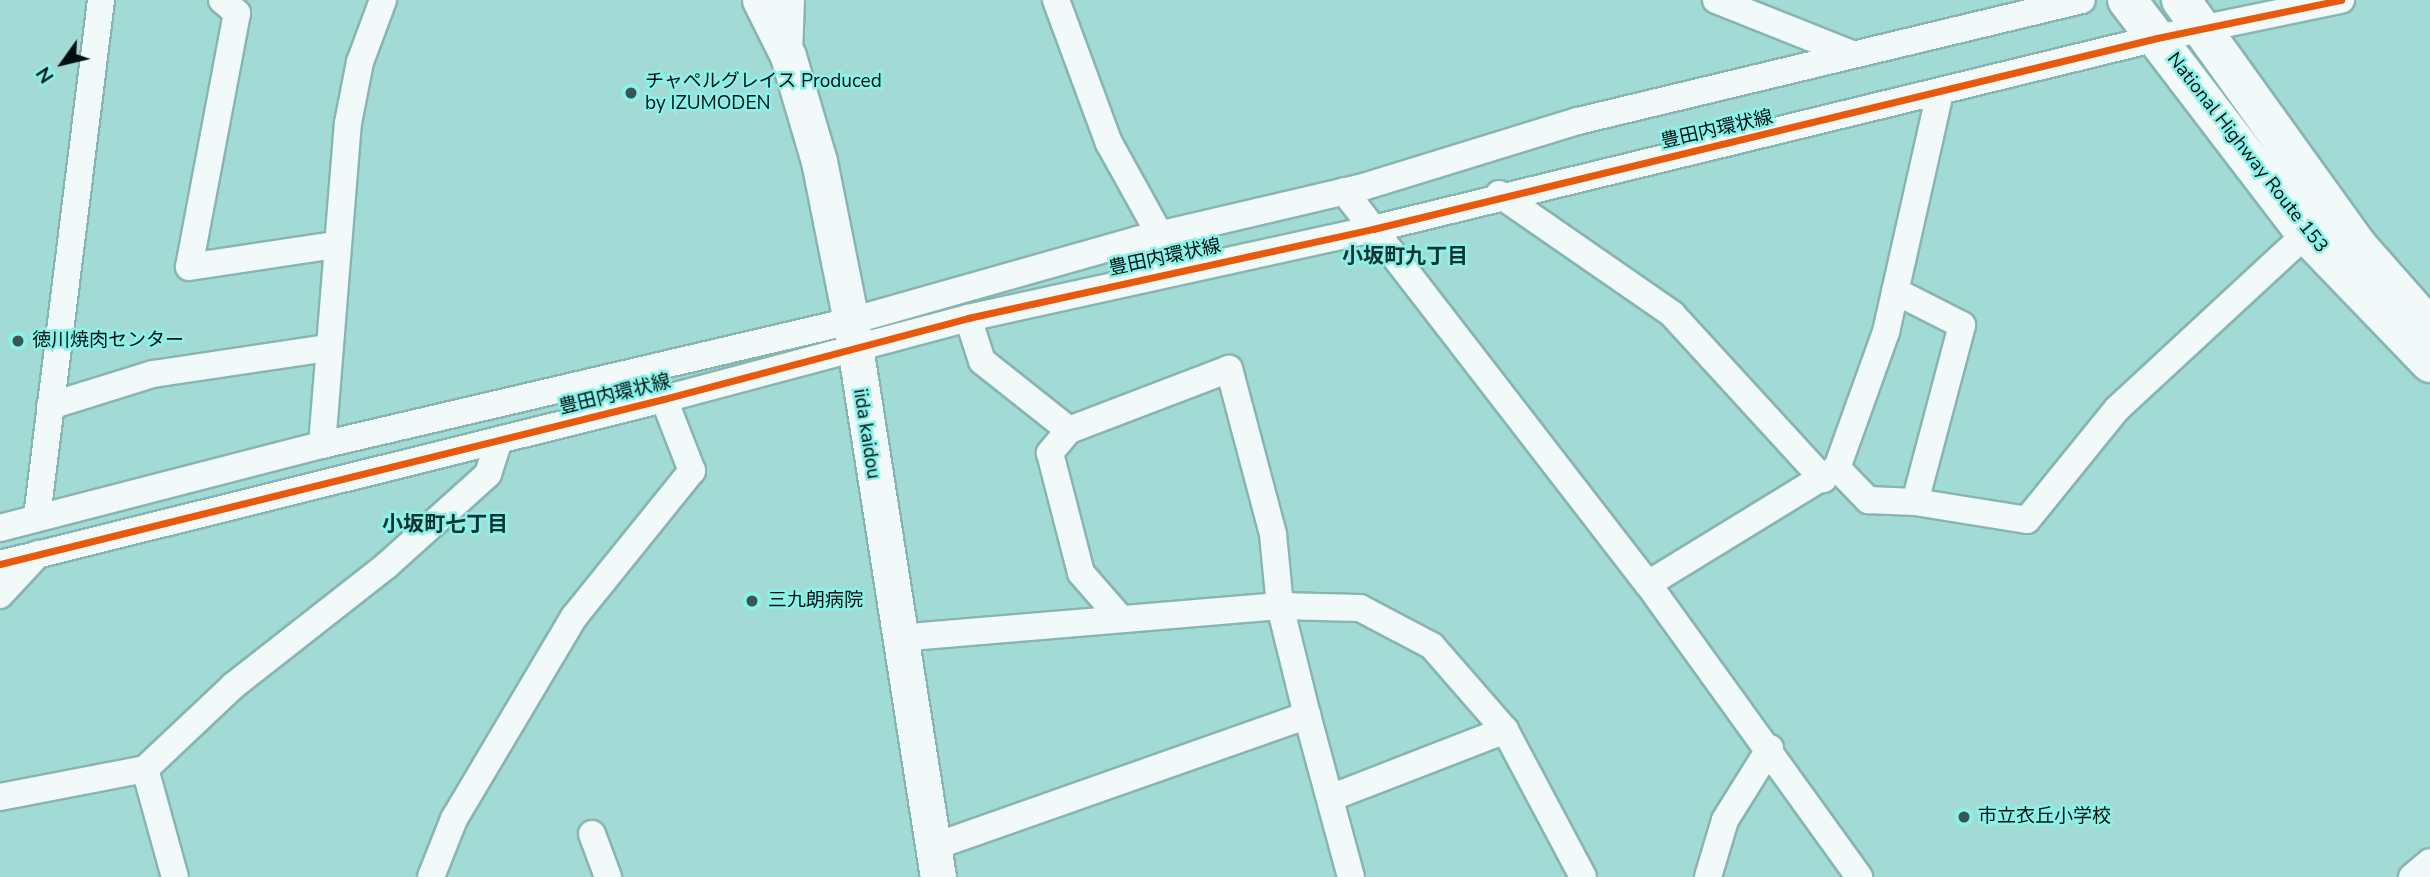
<!DOCTYPE html>
<meta charset="utf-8">
<style>
body{margin:0}
#map{position:relative;width:2430px;height:877px;overflow:hidden;background:#a2dad5;font-family:"Nunito Sans","Noto Sans JP",sans-serif}
div>[style]{position:absolute}
.roads{filter:drop-shadow(2px 0 #87b5b1) drop-shadow(-2px 0 #87b5b1) drop-shadow(0 2px #87b5b1) drop-shadow(0 -2px #87b5b1)}
.minor>*{height:26px;margin:-13px;padding:0 13px;transform-origin:13px;border-radius:13px;background:#f1f9f9}
.major>*{height:35px;margin:-17.5px;padding:0 17.5px;transform-origin:17.5px;border-radius:17.5px;background:#f1f9f9}
.highway>*{height:38px;margin:-19px;padding:0 19px;transform-origin:19px;border-radius:19px;background:#f1f9f9}
.cycleway>*{height:7px;margin:-3.5px;padding:0 3.5px;transform-origin:3.5px;border-radius:3.5px;background:#e8590c}
.dots>*{width:19px;height:19px;translate:-50% -50%;box-sizing:border-box;border:4px solid #8af2e9;border-radius:50%}
span{translate:-50% -50%;white-space:nowrap;text-align:center;line-height:1.15;-webkit-text-stroke:5px #8af2e9;paint-order:stroke}
.poi-label{font-size:19px;color:#000f0e}
.left{translate:0 -50%;text-align:left}
.street-label{font-size:19px;color:#000f0e}
.neighbourhood-label{font-size:21px;color:#113330;font-weight:700}
.north{position:absolute;left:28px;top:28px;width:70px;height:70px;-webkit-text-stroke:5px #8af2e9;paint-order:stroke;rotate:236deg;font-size:19px;font-weight:700;line-height:28px;text-align:center;color:#000f0e}
.north::after{content:'';display:block;margin:auto;width:24px;height:32px;background:#000f0e;clip-path:polygon(50% 0,100% 100%,50% 72%,0 100%)}
</style>
<div id="map">
<div class="roads">
<div class="minor">
<div style="left:222px;top:0;width:20px;rotate:41deg"></div>
<div style="left:237px;top:13px;width:258px;rotate:100.7deg"></div>
<div style="left:189px;top:267px;width:147px;rotate:-8.6deg"></div>
<div style="left:1056px;top:0;width:153px;rotate:69.7deg"></div>
<div style="left:1109px;top:143px;width:105px;rotate:61deg"></div>
<div style="left:1716px;top:0;width:143px;rotate:21.7deg"></div>
<div style="left:789px;top:54px;width:54px;rotate:-87.9deg"></div>
<div style="left:1344px;top:191px;width:497px;rotate:52.3deg"></div>
<div style="left:1648px;top:584px;width:361px;rotate:54.2deg"></div>
<div style="left:1499px;top:194px;width:211px;rotate:34.7deg"></div>
<div style="left:1672px;top:314px;width:224px;rotate:47.5deg"></div>
<div style="left:50px;top:406px;width:108px;rotate:-17.3deg"></div>
<div style="left:153px;top:374px;width:177px;rotate:-8.5deg"></div>
<div style="left:1069px;top:430px;width:30px;rotate:130deg"></div>
<div style="left:1050px;top:453px;width:124px;rotate:75.5deg"></div>
<div style="left:1081px;top:573px;width:61px;rotate:49deg"></div>
<div style="left:322px;top:445px;width:323px;rotate:-85.4deg"></div>
<div style="left:348px;top:123px;width:62px;rotate:-78.9deg"></div>
<div style="left:360px;top:62px;width:66px;rotate:-69.6deg"></div>
<div style="left:1837px;top:468px;width:45px;rotate:45.9deg"></div>
<div style="left:1868px;top:500px;width:47px;rotate:2.4deg"></div>
<div style="left:1915px;top:502px;width:183px;rotate:-75.1deg"></div>
<div style="left:1962px;top:325px;width:75px;rotate:-153.1deg"></div>
<div style="left:1915px;top:502px;width:113px;rotate:9.1deg"></div>
<div style="left:2027px;top:520px;width:143px;rotate:-51deg"></div>
<div style="left:2117px;top:409px;width:258px;rotate:-42.8deg"></div>
<div style="left:37px;top:517px;width:521px;rotate:-82.94deg"></div>
<div style="left:0;top:528px;width:333px;rotate:-14.5deg"></div>
<div style="left:322px;top:445px;width:543px;rotate:-13.19deg"></div>
<div style="left:851px;top:321px;width:297px;rotate:-15.8deg"></div>
<div style="left:1137px;top:240px;width:232px;rotate:-13.2deg"></div>
<div style="left:1363px;top:187px;width:225px;rotate:-17.1deg"></div>
<div style="left:1578px;top:121px;width:518px;rotate:-13.5deg"></div>
<div style="left:0;top:564px;width:684px;rotate:-13.96deg"></div>
<div style="left:664px;top:399px;width:315px;rotate:-14.9deg"></div>
<div style="left:968px;top:318px;width:415px;rotate:-12.4deg"></div>
<div style="left:1373px;top:229px;width:807px;rotate:-13.69deg"></div>
<div style="left:2157px;top:38px;width:188px;rotate:-11.7deg"></div>
<div style="left:1648px;top:584px;width:222px;rotate:-31.5deg"></div>
<div style="left:1837px;top:468px;width:145px;rotate:-70.2deg"></div>
<div style="left:1886px;top:332px;width:245px;rotate:-77.3deg"></div>
<div style="left:0;top:595px;width:56px;rotate:-47.2deg"></div>
<div style="left:898px;top:638px;width:383px;rotate:-4.8deg"></div>
<div style="left:1280px;top:606px;width:80px;rotate:1.4deg"></div>
<div style="left:1360px;top:608px;width:81px;rotate:27.8deg"></div>
<div style="left:1432px;top:646px;width:111px;rotate:49deg"></div>
<div style="left:1505px;top:730px;width:166px;rotate:62deg"></div>
<div style="left:1307px;top:715px;width:168px;rotate:74.8deg"></div>
<div style="left:145px;top:769px;width:112px;rotate:74.5deg"></div>
<div style="left:0;top:797px;width:148px;rotate:-10.9deg"></div>
<div style="left:145px;top:769px;width:121px;rotate:-43.3deg"></div>
<div style="left:233px;top:686px;width:194px;rotate:-38.1deg"></div>
<div style="left:386px;top:566px;width:137px;rotate:-42deg"></div>
<div style="left:488px;top:474px;width:36px;rotate:-72deg"></div>
<div style="left:1330px;top:798px;width:188px;rotate:-21.2deg"></div>
<div style="left:592px;top:834px;width:46px;rotate:69.6deg"></div>
<div style="left:933px;top:847px;width:397px;rotate:-19.4deg"></div>
<div style="left:1307px;top:715px;width:112px;rotate:-103.9deg"></div>
<div style="left:1280px;top:606px;width:72px;rotate:-95.6deg"></div>
<div style="left:1273px;top:534px;width:171px;rotate:-104.9deg"></div>
<div style="left:1229px;top:369px;width:171px;rotate:159.1deg"></div>
<div style="left:1069px;top:430px;width:111px;rotate:-141.6deg"></div>
<div style="left:982px;top:361px;width:45px;rotate:-108deg"></div>
<div style="left:431px;top:877px;width:62px;rotate:-68.4deg"></div>
<div style="left:454px;top:819px;width:235px;rotate:-59.3deg"></div>
<div style="left:574px;top:617px;width:188px;rotate:-51.1deg"></div>
<div style="left:692px;top:471px;width:77px;rotate:-111.3deg"></div>
<div style="left:1708px;top:877px;width:59px;rotate:-73.4deg"></div>
<div style="left:1725px;top:820px;width:85px;rotate:-58deg"></div>
<div style="left:2412px;top:877px;width:23px;rotate:-40deg"></div>
</div>
<div class="major">
<div style="left:760px;top:0;width:63px;rotate:63.4deg"></div>
<div style="left:788px;top:56px;width:109px;rotate:73.6deg"></div>
<div style="left:819px;top:161px;width:163px;rotate:78.7deg"></div>
<div style="left:851px;top:321px;width:563px;rotate:81.11deg"></div>
</div>
<div class="highway">
<div style="left:2127px;top:0;width:295px;rotate:52.6deg"></div>
<div style="left:2306px;top:234px;width:179px;rotate:46.1deg"></div>
<div style="left:2181px;top:0;width:302px;rotate:54.3deg"></div>
<div style="left:2357px;top:245px;width:111px;rotate:48.7deg"></div>
</div>
</div>
<div class="cycleway">
<div style="left:0;top:564px;width:684px;rotate:-13.96deg"></div>
<div style="left:664px;top:399px;width:315px;rotate:-14.9deg"></div>
<div style="left:968px;top:318px;width:415px;rotate:-12.4deg"></div>
<div style="left:1373px;top:229px;width:807px;rotate:-13.69deg"></div>
<div style="left:2157px;top:38px;width:188px;rotate:-11.7deg"></div>
</div>
<div class="dots">
<div style="left:631px;top:93px;background:#395654"></div>
<div style="left:18px;top:341px;background:#395654"></div>
<div style="left:752px;top:601px;background:#395654"></div>
<div style="left:1964px;top:817px;background:#395654"></div>
</div>
<div class="poi-label">
<span class="left" style="left:645px;top:93px">チャペルグレイス Produced<br>by IZUMODEN</span>
<span class="left" style="left:32px;top:341px">徳川焼肉センター</span>
<span class="left" style="left:768px;top:601px">三九朗病院</span>
<span class="left" style="left:1978px;top:817px">市立衣丘小学校</span>
</div>
<div class="street-label">
<span style="left:1717px;top:130px;rotate:-13deg">豊田内環状線</span>
<span style="left:2247px;top:153px;rotate:52deg">National Highway Route 153</span>
<span style="left:1165px;top:258px;rotate:-12deg">豊田内環状線</span>
<span style="left:615px;top:395px;rotate:-14deg">豊田内環状線</span>
<span style="left:866px;top:434px;rotate:81deg">iida kaidou</span>
</div>
<div class="neighbourhood-label">
<span style="left:1405px;top:256px">小坂町九丁目</span>
<span style="left:445px;top:524px">小坂町七丁目</span>
</div>
<div class="north">N</div>
</div>
